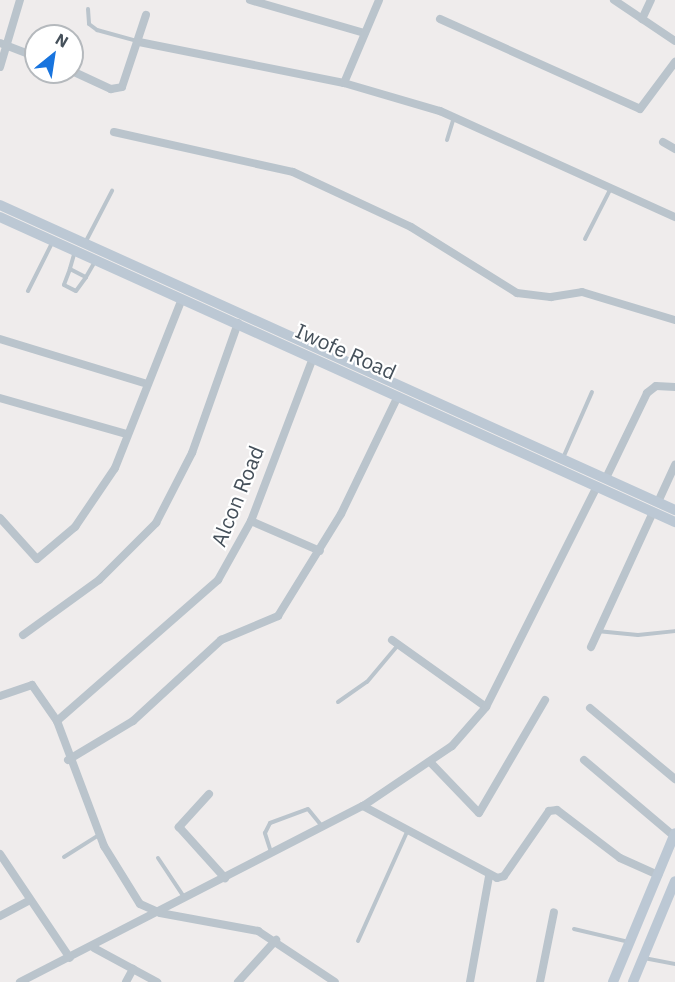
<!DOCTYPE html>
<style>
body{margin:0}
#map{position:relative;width:675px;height:982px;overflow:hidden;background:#efecec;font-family:"IBM Plex Sans",sans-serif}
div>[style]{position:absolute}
.lane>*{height:4px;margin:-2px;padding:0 2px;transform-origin:2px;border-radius:2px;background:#bac4cc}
.street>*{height:8px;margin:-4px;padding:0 4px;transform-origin:4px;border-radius:4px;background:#bac4cc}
.secondary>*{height:10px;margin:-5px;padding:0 5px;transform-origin:5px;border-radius:5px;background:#bcc8d4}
span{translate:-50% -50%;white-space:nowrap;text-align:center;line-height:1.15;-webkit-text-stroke:4.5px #fff;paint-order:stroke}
.street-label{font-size:21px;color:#45505a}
.north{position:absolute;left:24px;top:24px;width:60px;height:60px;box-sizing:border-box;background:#fff;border:2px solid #b5b9bd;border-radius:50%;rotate:30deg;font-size:16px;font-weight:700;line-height:24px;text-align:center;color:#45505a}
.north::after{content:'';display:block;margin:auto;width:21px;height:27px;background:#1874de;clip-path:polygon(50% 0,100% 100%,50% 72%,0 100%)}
</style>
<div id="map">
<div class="lane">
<div style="left:88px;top:9px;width:15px;rotate:86deg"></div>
<div style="left:89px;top:24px;width:10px;rotate:37deg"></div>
<div style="left:97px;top:30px;width:41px;rotate:15.4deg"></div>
<div style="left:447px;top:140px;width:24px;rotate:-73deg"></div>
<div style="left:585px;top:239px;width:57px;rotate:-63deg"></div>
<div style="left:85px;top:243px;width:59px;rotate:-62.6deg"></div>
<div style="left:75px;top:251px;width:19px;rotate:106deg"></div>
<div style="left:70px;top:269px;width:18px;rotate:27deg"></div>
<div style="left:86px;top:277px;width:20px;rotate:-60deg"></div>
<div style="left:70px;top:269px;width:17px;rotate:111deg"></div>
<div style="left:64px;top:285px;width:13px;rotate:27deg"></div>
<div style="left:76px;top:291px;width:17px;rotate:-54deg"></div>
<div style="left:28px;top:291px;width:56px;rotate:-63.4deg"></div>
<div style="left:563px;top:458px;width:72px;rotate:-66.3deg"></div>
<div style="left:597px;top:631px;width:41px;rotate:5.6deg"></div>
<div style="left:638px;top:635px;width:37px;rotate:-6deg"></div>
<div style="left:338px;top:702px;width:35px;rotate:-35deg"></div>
<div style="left:367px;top:682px;width:48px;rotate:-50deg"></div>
<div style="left:271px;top:852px;width:20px;rotate:-108deg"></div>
<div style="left:265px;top:833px;width:11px;rotate:-63deg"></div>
<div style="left:270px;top:823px;width:40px;rotate:-20.2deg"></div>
<div style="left:308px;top:809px;width:22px;rotate:51deg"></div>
<div style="left:64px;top:857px;width:41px;rotate:-32.2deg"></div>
<div style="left:158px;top:858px;width:47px;rotate:56.3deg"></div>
<div style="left:574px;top:929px;width:57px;rotate:13.3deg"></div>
<div style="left:358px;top:941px;width:120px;rotate:-65.8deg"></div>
<div style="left:644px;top:958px;width:32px;rotate:11deg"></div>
</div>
<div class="street">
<div style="left:250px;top:0;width:119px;rotate:16.1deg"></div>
<div style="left:614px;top:0;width:73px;rotate:33.9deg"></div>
<div style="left:440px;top:19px;width:219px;rotate:24.2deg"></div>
<div style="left:640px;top:109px;width:59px;rotate:-53.3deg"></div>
<div style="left:642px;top:19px;width:21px;rotate:-65deg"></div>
<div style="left:139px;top:42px;width:209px;rotate:11.3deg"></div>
<div style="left:344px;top:83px;width:100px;rotate:16.3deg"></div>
<div style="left:440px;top:111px;width:258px;rotate:24.3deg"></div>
<div style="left:0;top:43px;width:39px;rotate:21deg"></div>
<div style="left:0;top:67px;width:70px;rotate:-73.4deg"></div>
<div style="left:72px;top:71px;width:43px;rotate:24.8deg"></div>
<div style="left:111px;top:89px;width:11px;rotate:-10deg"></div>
<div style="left:122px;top:87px;width:76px;rotate:-71.6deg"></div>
<div style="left:344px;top:83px;width:90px;rotate:-67.1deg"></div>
<div style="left:114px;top:132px;width:183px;rotate:12.6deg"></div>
<div style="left:293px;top:172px;width:130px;rotate:25deg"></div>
<div style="left:411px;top:227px;width:125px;rotate:31.9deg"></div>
<div style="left:517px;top:293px;width:34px;rotate:7deg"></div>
<div style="left:551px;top:297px;width:31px;rotate:-9deg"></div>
<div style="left:582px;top:292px;width:97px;rotate:16.8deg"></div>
<div style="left:663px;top:142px;width:14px;rotate:30deg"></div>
<div style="left:0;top:339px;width:154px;rotate:17deg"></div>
<div style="left:0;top:398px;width:131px;rotate:15.9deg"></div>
<div style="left:606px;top:478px;width:94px;rotate:-64.2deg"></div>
<div style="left:647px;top:393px;width:11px;rotate:-38deg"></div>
<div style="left:656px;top:386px;width:19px;rotate:3deg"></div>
<div style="left:658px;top:502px;width:41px;rotate:-65.3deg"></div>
<div style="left:0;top:518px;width:55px;rotate:47.9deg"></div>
<div style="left:37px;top:559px;width:50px;rotate:-40.1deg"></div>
<div style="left:75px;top:527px;width:71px;rotate:-55.9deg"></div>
<div style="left:115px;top:468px;width:182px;rotate:-68.4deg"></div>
<div style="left:251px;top:521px;width:75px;rotate:23.5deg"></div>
<div style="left:23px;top:635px;width:94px;rotate:-35.9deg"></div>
<div style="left:99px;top:580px;width:81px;rotate:-45deg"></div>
<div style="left:156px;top:523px;width:79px;rotate:-62.8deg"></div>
<div style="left:192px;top:453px;width:138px;rotate:-70.5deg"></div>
<div style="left:392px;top:640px;width:115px;rotate:35.5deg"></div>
<div style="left:591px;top:647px;width:149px;rotate:-65.3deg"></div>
<div style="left:0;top:696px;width:34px;rotate:-19deg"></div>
<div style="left:32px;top:685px;width:44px;rotate:55.2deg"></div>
<div style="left:57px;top:721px;width:134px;rotate:69.4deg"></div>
<div style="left:104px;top:846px;width:68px;rotate:58.2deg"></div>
<div style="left:140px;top:904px;width:22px;rotate:24deg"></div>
<div style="left:160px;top:913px;width:100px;rotate:10.4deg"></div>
<div style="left:258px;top:931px;width:92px;rotate:33.5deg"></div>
<div style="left:590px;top:708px;width:111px;rotate:39.9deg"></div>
<div style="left:57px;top:721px;width:214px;rotate:-41.2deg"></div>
<div style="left:218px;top:580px;width:68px;rotate:-60.8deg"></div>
<div style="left:251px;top:521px;width:174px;rotate:-69.2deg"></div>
<div style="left:68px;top:760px;width:76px;rotate:-31deg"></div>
<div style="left:133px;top:721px;width:120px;rotate:-42.6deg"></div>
<div style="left:221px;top:640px;width:62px;rotate:-22.8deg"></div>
<div style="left:278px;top:616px;width:120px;rotate:-58.3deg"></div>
<div style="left:341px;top:514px;width:131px;rotate:-64.2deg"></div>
<div style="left:584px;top:760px;width:118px;rotate:40.2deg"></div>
<div style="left:431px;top:763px;width:69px;rotate:46.2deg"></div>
<div style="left:479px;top:813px;width:131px;rotate:-59.7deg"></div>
<div style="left:209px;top:794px;width:45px;rotate:132.3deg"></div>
<div style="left:179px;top:827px;width:69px;rotate:48deg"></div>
<div style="left:363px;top:806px;width:152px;rotate:28.2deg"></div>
<div style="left:497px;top:878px;width:7px;rotate:-16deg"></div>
<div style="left:504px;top:876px;width:79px;rotate:-55.3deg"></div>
<div style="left:549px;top:811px;width:8px;rotate:-7deg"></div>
<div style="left:557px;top:810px;width:79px;rotate:37.3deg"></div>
<div style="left:620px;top:858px;width:42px;rotate:24.1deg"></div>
<div style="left:0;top:854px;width:125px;rotate:56.1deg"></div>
<div style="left:0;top:916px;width:32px;rotate:-28deg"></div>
<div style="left:94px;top:948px;width:72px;rotate:28.4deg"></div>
<div style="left:20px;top:982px;width:386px;rotate:-27.2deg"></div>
<div style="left:363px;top:806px;width:107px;rotate:-34deg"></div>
<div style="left:452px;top:746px;width:52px;rotate:-48.9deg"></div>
<div style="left:486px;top:707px;width:247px;rotate:-63.3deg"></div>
<div style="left:126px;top:982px;width:15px;rotate:-62deg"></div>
<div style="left:238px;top:982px;width:57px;rotate:-47.9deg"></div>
<div style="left:470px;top:982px;width:108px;rotate:-79.8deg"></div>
<div style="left:540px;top:982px;width:71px;rotate:-78.7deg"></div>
</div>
<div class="secondary">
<div style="left:0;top:205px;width:741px;rotate:24.32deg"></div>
<div style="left:0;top:217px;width:741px;rotate:24.32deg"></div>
<div style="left:613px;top:982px;width:161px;rotate:-67.4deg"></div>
<div style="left:633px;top:982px;width:109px;rotate:-67.4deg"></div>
</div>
<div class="street-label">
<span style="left:346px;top:351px;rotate:24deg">Iwofe Road</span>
<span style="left:237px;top:496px;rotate:-68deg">Alcon Road</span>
</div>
<div class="north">N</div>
</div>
